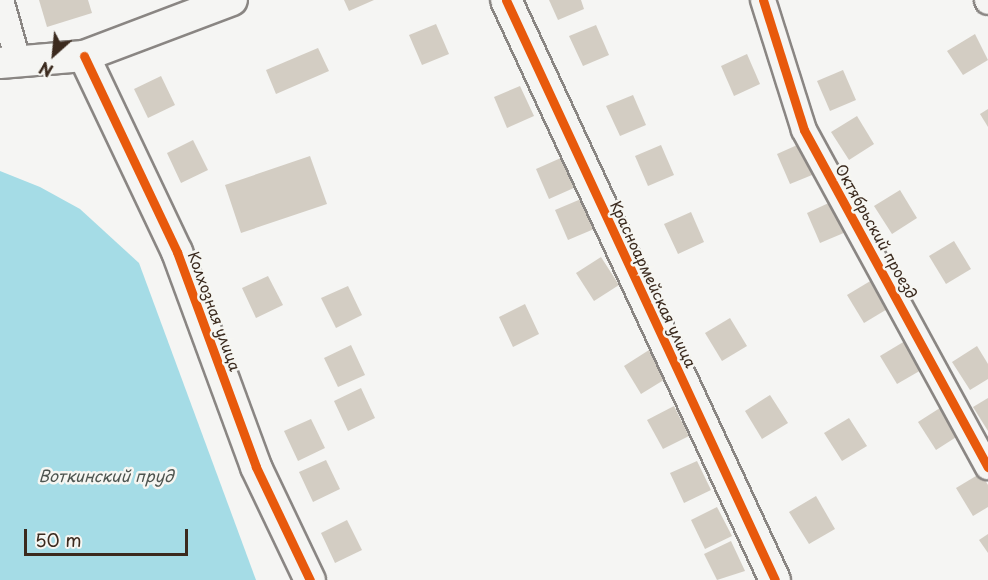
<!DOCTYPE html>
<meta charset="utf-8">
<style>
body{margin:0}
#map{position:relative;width:988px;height:580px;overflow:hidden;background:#f5f5f3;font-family:"Playpen Sans",sans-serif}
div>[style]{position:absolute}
.water>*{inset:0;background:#a5dce6}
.building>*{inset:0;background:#d3cdc3}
.roads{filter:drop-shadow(2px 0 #8a8683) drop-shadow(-2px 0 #8a8683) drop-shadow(0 2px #8a8683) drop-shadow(0 -2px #8a8683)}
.minor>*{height:24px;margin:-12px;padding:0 12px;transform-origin:12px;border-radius:12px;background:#f5f5f3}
.tertiary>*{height:30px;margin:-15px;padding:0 15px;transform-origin:15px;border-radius:15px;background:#f5f5f3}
.cycleway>*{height:9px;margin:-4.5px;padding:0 4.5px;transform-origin:4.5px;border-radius:4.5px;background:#e8590c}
span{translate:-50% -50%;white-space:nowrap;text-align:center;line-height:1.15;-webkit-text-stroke:5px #f6f6f2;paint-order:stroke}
.street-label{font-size:15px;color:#3b2a1e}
.water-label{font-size:16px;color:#4d544f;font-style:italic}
.north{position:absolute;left:24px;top:24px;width:60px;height:60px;-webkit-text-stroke:4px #f6f6f2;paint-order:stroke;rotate:207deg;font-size:16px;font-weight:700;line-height:24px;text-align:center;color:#3b2a1e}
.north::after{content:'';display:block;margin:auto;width:21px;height:27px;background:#3b2a1e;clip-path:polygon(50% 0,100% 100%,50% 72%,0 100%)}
.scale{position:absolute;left:24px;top:529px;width:164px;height:27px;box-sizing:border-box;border:3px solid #3b2a1e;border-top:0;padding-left:8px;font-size:18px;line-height:21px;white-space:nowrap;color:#3b2a1e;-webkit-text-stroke:4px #f6f6f2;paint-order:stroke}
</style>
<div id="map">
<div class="water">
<div style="clip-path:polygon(0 171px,40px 187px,80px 209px,139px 263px,256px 580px,0 580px)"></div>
</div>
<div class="building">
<div style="clip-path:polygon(39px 0,88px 0,92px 13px,47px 27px)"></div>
<div style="clip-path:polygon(344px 0,374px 0,349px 11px)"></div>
<div style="clip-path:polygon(549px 0,581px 0,584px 9px,558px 20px)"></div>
<div style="clip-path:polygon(436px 24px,449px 54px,422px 65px,409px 35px)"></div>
<div style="clip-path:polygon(596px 25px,609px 55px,583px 66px,569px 36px)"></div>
<div style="clip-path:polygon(975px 34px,988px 60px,963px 75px,947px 51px)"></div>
<div style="clip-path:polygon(318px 48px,329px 71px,276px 94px,266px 70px)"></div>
<div style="clip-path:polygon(747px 54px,760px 84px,734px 96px,721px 66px)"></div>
<div style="clip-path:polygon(843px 70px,856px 100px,830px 111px,817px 81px)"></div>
<div style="clip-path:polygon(161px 76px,175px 105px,148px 118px,134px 89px)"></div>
<div style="clip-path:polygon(520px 86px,534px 116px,507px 128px,494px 97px)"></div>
<div style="clip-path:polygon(633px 95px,646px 125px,620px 136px,606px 106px)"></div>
<div style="clip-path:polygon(988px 109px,988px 127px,980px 114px)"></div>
<div style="clip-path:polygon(857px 116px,874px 144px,849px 160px,831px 132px)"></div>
<div style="clip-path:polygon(193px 140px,208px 170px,181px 183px,167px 153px)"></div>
<div style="clip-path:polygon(804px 142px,817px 173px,790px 184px,777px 154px)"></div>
<div style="clip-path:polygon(661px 145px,674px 175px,648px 186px,635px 156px)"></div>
<div style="clip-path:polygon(310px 156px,327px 204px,241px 233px,225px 185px)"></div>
<div style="clip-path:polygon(563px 157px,576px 187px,549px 199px,536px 169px)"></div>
<div style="clip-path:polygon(900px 190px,917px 218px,892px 234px,874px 206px)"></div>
<div style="clip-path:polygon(581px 199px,594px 229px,568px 240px,555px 210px)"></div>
<div style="clip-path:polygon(833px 201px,846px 232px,820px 243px,807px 213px)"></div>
<div style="clip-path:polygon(691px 212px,704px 242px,678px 254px,664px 224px)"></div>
<div style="clip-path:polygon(954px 241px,971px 269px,946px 284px,929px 256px)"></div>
<div style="clip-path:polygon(601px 257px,619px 285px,594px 301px,576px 273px)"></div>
<div style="clip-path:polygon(268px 276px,283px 305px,256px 318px,242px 288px)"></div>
<div style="clip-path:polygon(872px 280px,889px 308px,864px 323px,847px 295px)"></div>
<div style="clip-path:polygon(348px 286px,362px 315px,336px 328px,321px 298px)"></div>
<div style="clip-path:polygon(525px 304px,539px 334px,513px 347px,499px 317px)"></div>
<div style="clip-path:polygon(730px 318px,747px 346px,722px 361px,705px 333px)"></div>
<div style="clip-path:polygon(905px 341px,923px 369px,897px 384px,880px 356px)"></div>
<div style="clip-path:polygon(351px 345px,365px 375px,338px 387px,324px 358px)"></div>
<div style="clip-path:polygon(977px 346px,988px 364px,988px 379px,970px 390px,952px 362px)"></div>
<div style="clip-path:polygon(649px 350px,667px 378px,641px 394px,624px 366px)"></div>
<div style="clip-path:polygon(361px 388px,375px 418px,348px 431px,334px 401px)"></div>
<div style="clip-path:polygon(770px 395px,788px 423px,762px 439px,745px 411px)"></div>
<div style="clip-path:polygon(988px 398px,988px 431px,973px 407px)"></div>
<div style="clip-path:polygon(674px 406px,689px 436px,663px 449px,647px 420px)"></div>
<div style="clip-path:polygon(943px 406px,961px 434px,936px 450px,918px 422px)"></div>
<div style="clip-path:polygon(849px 418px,867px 446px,842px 461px,824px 433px)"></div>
<div style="clip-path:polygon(311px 419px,325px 448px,298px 461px,284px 431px)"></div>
<div style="clip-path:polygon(326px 460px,340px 489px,313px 502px,299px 472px)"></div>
<div style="clip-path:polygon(697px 461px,711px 490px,684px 503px,670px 473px)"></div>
<div style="clip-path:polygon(981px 473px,988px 485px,988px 507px,973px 516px,956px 488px)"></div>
<div style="clip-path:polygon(816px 496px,835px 529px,809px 544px,789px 512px)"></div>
<div style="clip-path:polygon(717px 507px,732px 536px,705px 549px,691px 520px)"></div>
<div style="clip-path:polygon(347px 520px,362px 550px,335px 563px,321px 533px)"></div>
<div style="clip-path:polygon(988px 534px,988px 553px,979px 540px)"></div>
<div style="clip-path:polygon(731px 541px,745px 571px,717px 580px,704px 554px)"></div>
</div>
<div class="roads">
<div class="minor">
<div style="left:1px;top:0;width:66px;rotate:74.3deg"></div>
<div style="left:763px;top:0;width:136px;rotate:72.5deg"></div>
<div style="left:804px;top:130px;width:384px;rotate:61.4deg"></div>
<div style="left:987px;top:0;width:2px;rotate:63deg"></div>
</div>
<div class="tertiary">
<div style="left:506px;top:0;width:639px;rotate:65.12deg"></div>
<div style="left:84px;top:56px;width:217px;rotate:64.6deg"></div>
<div style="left:177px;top:252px;width:229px;rotate:69.8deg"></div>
<div style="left:256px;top:467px;width:125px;rotate:64.5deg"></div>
<div style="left:0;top:63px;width:84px;rotate:-4.8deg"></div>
<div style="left:84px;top:56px;width:158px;rotate:-20.7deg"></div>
</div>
</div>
<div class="cycleway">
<div style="left:506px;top:0;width:639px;rotate:65.12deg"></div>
<div style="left:763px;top:0;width:136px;rotate:72.5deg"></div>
<div style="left:804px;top:130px;width:384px;rotate:61.4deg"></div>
<div style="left:84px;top:56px;width:217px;rotate:64.6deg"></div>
<div style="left:177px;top:252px;width:229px;rotate:69.8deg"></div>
<div style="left:256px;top:467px;width:125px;rotate:64.5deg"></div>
</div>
<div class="street-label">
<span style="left:877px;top:231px;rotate:61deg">Октябрьский проезд</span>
<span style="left:654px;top:284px;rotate:65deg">Красноармейская улица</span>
<span style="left:215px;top:311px;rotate:70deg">Колхозная улица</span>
</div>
<div class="water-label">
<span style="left:106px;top:475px">Воткинский пруд</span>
</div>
<div class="north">N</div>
<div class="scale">50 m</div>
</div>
